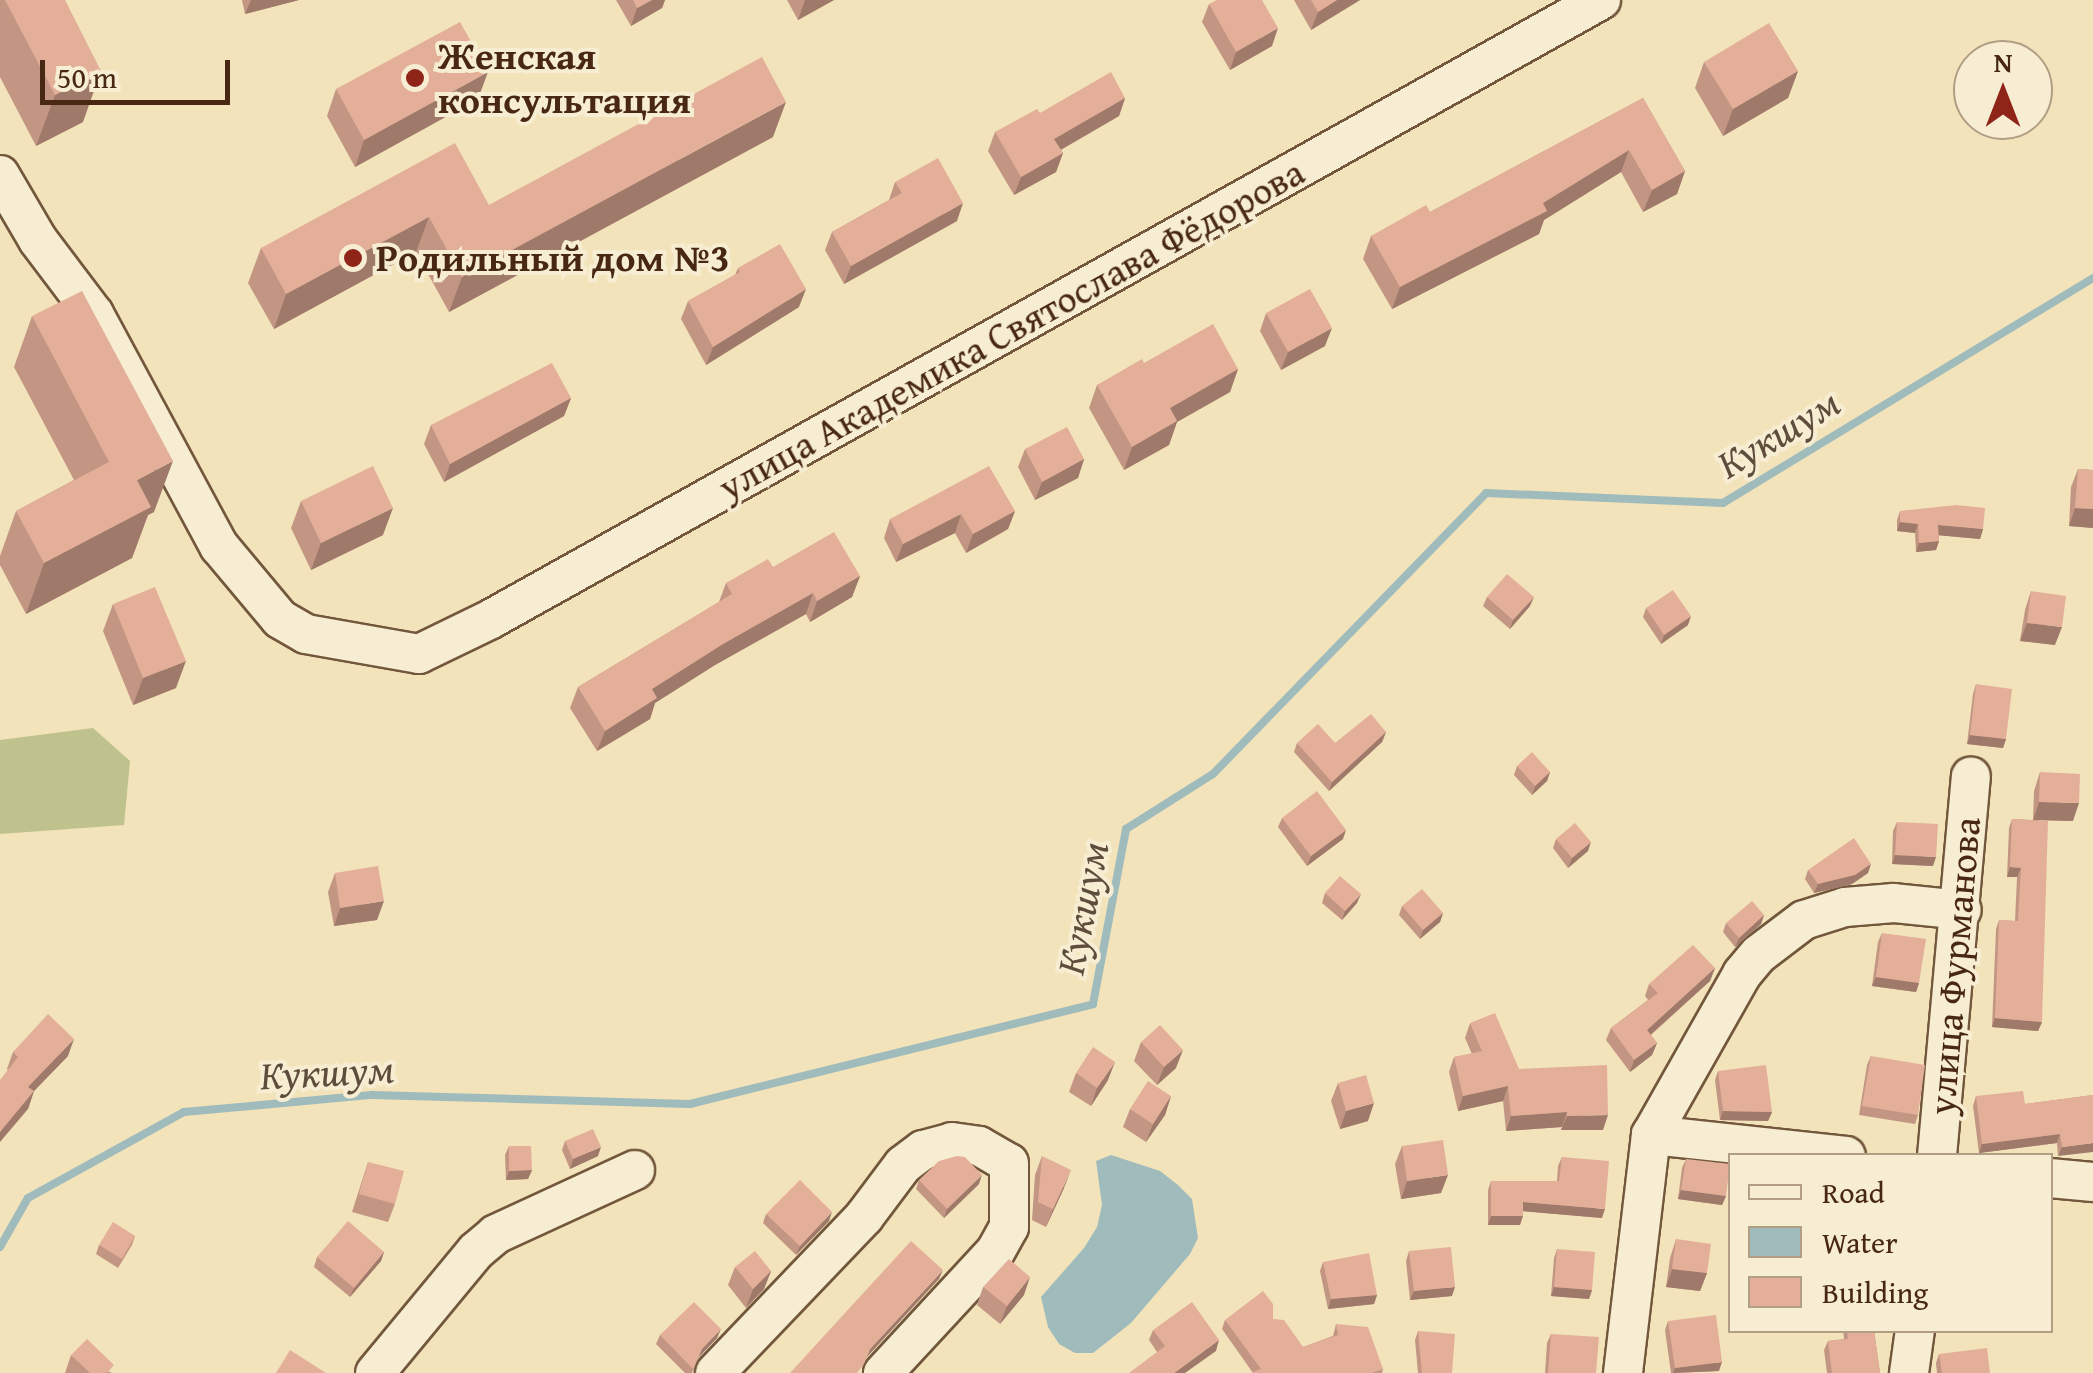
<!DOCTYPE html>
<meta charset="utf-8">
<style>
body{margin:0}
#map{position:relative;width:2093px;height:1373px;overflow:hidden;background:#f2e3ba;font-family:"Gentium Book Plus",serif}
div>[style]{position:absolute}
.green>*{inset:0;background:#bfc28c}
.water>*{inset:0;background:#a0bbbb}
.stream>*{height:8px;margin:-4px;padding:0 4px;transform-origin:4px;border-radius:4px;background:#a0bbbb}
.roads{filter:drop-shadow(2px 0 #72573c) drop-shadow(-2px 0 #72573c) drop-shadow(0 2px #72573c) drop-shadow(0 -2px #72573c)}
.minor>*{height:38px;margin:-19px;padding:0 19px;transform-origin:19px;border-radius:19px;background:#f7edd2}
.wall>*{inset:0;background:#c39684}
.shaded-wall>*{inset:0;background:#9f7a6b}
.building>*{inset:0;background:#e3af99}
.dots>*{width:28px;height:28px;translate:-50% -50%;box-sizing:border-box;border:5px solid #f7edd2;border-radius:50%}
span{translate:-50% -50%;white-space:nowrap;text-align:center;line-height:1.15;-webkit-text-stroke:8px #f7edd2;paint-order:stroke}
.poi-label{font-size:38px;color:#482812;font-weight:700}
.left{translate:0 -50%;text-align:left}
.street-label{font-size:38px;color:#482812}
.water-label{font-size:40px;color:#5e4d3c;font-style:italic}
.legend{position:absolute;left:1728px;top:1153px;width:325px;height:180px;box-sizing:border-box;background:#f7edd2;border:2px solid #b19e85;margin:0;padding:12px 18px;list-style:none;font-size:30px;color:#482812}
.legend li{display:flex;align-items:center;gap:20px;height:50px}
.legend b{width:50px;border:2px solid #b19e85}
.north{position:absolute;left:1953px;top:40px;width:100px;height:100px;box-sizing:border-box;background:#f7edd2;border:2px solid #b19e85;border-radius:50%;rotate:0deg;font-size:28px;font-weight:700;line-height:40px;text-align:center;color:#482812}
.north::after{content:'';display:block;margin:auto;width:35px;height:45px;background:#8f2418;clip-path:polygon(50% 0,100% 100%,50% 72%,0 100%)}
.scale{position:absolute;left:40px;top:60px;width:190px;height:45px;box-sizing:border-box;border:5px solid #482812;border-top:0;padding-left:12px;font-size:30px;line-height:35px;white-space:nowrap;color:#482812;-webkit-text-stroke:8px #f7edd2;paint-order:stroke}
</style>
<div id="map">
<div class="green">
<div style="clip-path:polygon(93px 728px,130px 761px,124px 825px,0 834px,0 740px)"></div>
</div>
<div class="water">
<div style="clip-path:polygon(1111px 1155px,1160px 1171px,1178px 1185px,1192px 1199px,1198px 1238px,1190px 1254px,1131px 1323px,1093px 1353px,1075px 1353px,1059px 1344px,1048px 1327px,1041px 1297px,1084px 1248px,1097px 1227px,1102px 1205px,1096px 1161px)"></div>
</div>
<div class="stream">
<div style="left:0;top:1247px;width:56px;rotate:-60.3deg"></div>
<div style="left:28px;top:1198px;width:178px;rotate:-28.9deg"></div>
<div style="left:184px;top:1112px;width:189px;rotate:-5.2deg"></div>
<div style="left:372px;top:1095px;width:318px;rotate:1.6deg"></div>
<div style="left:690px;top:1104px;width:415px;rotate:-13.9deg"></div>
<div style="left:1093px;top:1004px;width:178px;rotate:-79.3deg"></div>
<div style="left:1126px;top:829px;width:103px;rotate:-32.3deg"></div>
<div style="left:1213px;top:774px;width:392px;rotate:-45.8deg"></div>
<div style="left:1486px;top:493px;width:237px;rotate:2.4deg"></div>
<div style="left:1723px;top:503px;width:433px;rotate:-31.3deg"></div>
</div>
<div class="roads">
<div class="minor">
<div style="left:0;top:175px;width:75px;rotate:59.7deg"></div>
<div style="left:38px;top:240px;width:93px;rotate:52.9deg"></div>
<div style="left:94px;top:314px;width:264px;rotate:61.7deg"></div>
<div style="left:219px;top:546px;width:95px;rotate:50.1deg"></div>
<div style="left:280px;top:619px;width:30px;rotate:30deg"></div>
<div style="left:306px;top:634px;width:115px;rotate:10deg"></div>
<div style="left:419px;top:654px;width:80px;rotate:-25.9deg"></div>
<div style="left:491px;top:619px;width:1271px;rotate:-29.15deg"></div>
<div style="left:1651px;top:1135px;width:196px;rotate:6.1deg"></div>
<div style="left:1937px;top:1156px;width:381px;rotate:-84.9deg"></div>
<div style="left:2050px;top:1178px;width:43px;rotate:5.3deg"></div>
<div style="left:375px;top:1373px;width:158px;rotate:-50.4deg"></div>
<div style="left:476px;top:1251px;width:26px;rotate:-40deg"></div>
<div style="left:496px;top:1234px;width:153px;rotate:-24.7deg"></div>
<div style="left:715px;top:1373px;width:216px;rotate:-46.3deg"></div>
<div style="left:864px;top:1217px;width:65px;rotate:-53.1deg"></div>
<div style="left:903px;top:1165px;width:25px;rotate:-37deg"></div>
<div style="left:923px;top:1150px;width:30px;rotate:-15deg"></div>
<div style="left:952px;top:1142px;width:27px;rotate:8deg"></div>
<div style="left:979px;top:1146px;width:34px;rotate:30deg"></div>
<div style="left:1009px;top:1163px;width:64px;rotate:90deg"></div>
<div style="left:1009px;top:1227px;width:29px;rotate:119deg"></div>
<div style="left:995px;top:1252px;width:165px;rotate:132.8deg"></div>
<div style="left:1623px;top:1373px;width:240px;rotate:-83.3deg"></div>
<div style="left:1651px;top:1135px;width:185px;rotate:-60.5deg"></div>
<div style="left:1742px;top:974px;width:26px;rotate:-50deg"></div>
<div style="left:1759px;top:954px;width:56px;rotate:-37.1deg"></div>
<div style="left:1804px;top:920px;width:43px;rotate:-17.6deg"></div>
<div style="left:1845px;top:907px;width:49px;rotate:-4.7deg"></div>
<div style="left:1894px;top:903px;width:68px;rotate:5.9deg"></div>
<div style="left:1909px;top:1373px;width:43px;rotate:-82.1deg"></div>
</div>
</div>
<div class="wall">
<div style="clip-path:polygon(0 0,65px 0,83px 122px,36px 146px,0 77px)"></div>
<div style="clip-path:polygon(242px 0,299px 0,245px 14px)"></div>
<div style="clip-path:polygon(616px 0,665px 0,662px 8px,631px 26px)"></div>
<div style="clip-path:polygon(787px 0,834px 0,798px 20px)"></div>
<div style="clip-path:polygon(1294px 0,1360px 0,1311px 30px)"></div>
<div style="clip-path:polygon(1209px 4px,1272px 46px,1230px 70px,1202px 22px)"></div>
<div style="clip-path:polygon(1704px 62px,1798px 71px,1788px 98px,1723px 136px,1695px 88px)"></div>
<div style="clip-path:polygon(336px 89px,478px 99px,355px 167px,327px 116px)"></div>
<div style="clip-path:polygon(1125px 98px,1119px 116px,1061px 150px,1063px 153px,1056px 172px,1014px 195px,988px 151px,995px 132px,1040px 113px)"></div>
<div style="clip-path:polygon(1643px 98px,1685px 171px,1677px 194px,1643px 212px,1621px 172px,1544px 220px,1539px 234px,1392px 309px,1363px 259px,1371px 236px,1430px 212px)"></div>
<div style="clip-path:polygon(773px 137px,449px 312px,416px 252px,274px 329px,248px 283px,261px 248px,489px 205px)"></div>
<div style="clip-path:polygon(895px 182px,957px 221px,844px 284px,825px 250px,832px 232px,889px 200px)"></div>
<div style="clip-path:polygon(738px 268px,799px 307px,706px 365px,681px 319px,688px 301px,735px 275px)"></div>
<div style="clip-path:polygon(1266px 313px,1325px 346px,1281px 370px,1260px 331px)"></div>
<div style="clip-path:polygon(32px 316px,154px 512px,148px 515px,132px 558px,26px 614px,0 565px,0 556px,16px 511px,74px 480px,14px 367px)"></div>
<div style="clip-path:polygon(1144px 363px,1238px 369px,1230px 392px,1177px 422px,1169px 445px,1124px 470px,1089px 408px,1097px 385px)"></div>
<div style="clip-path:polygon(571px 398px,564px 416px,444px 482px,424px 444px,431px 425px)"></div>
<div style="clip-path:polygon(1025px 449px,1084px 459px,1078px 478px,1035px 500px,1018px 467px)"></div>
<div style="clip-path:polygon(2078px 469px,2093px 470px,2093px 528px,2069px 526px,2071px 487px)"></div>
<div style="clip-path:polygon(301px 501px,383px 535px,311px 570px,291px 528px)"></div>
<div style="clip-path:polygon(1015px 511px,1008px 529px,966px 553px,955px 533px,896px 562px,884px 538px,890px 519px)"></div>
<div style="clip-path:polygon(1900px 511px,1983px 529px,1980px 539px,1939px 535px,1939px 541px,1936px 550px,1916px 552px,1915px 533px,1897px 531px,1897px 520px)"></div>
<div style="clip-path:polygon(773px 567px,860px 576px,852px 597px,810px 622px,806px 614px,715px 665px,655px 703px,650px 719px,597px 751px,570px 708px,578px 687px,719px 602px,726px 583px)"></div>
<div style="clip-path:polygon(2031px 591px,2055px 645px,2020px 641px,2025px 610px)"></div>
<div style="clip-path:polygon(1487px 597px,1530px 606px,1510px 629px,1483px 606px)"></div>
<div style="clip-path:polygon(113px 604px,176px 688px,133px 705px,103px 631px)"></div>
<div style="clip-path:polygon(1646px 608px,1688px 625px,1661px 644px,1643px 617px)"></div>
<div style="clip-path:polygon(1976px 684px,2006px 739px,2003px 748px,1967px 744px,1973px 694px)"></div>
<div style="clip-path:polygon(1386px 732px,1382px 742px,1329px 791px,1294px 752px,1297px 743px,1335px 743px)"></div>
<div style="clip-path:polygon(1517px 766px,1550px 772px,1547px 781px,1532px 795px,1514px 775px)"></div>
<div style="clip-path:polygon(2040px 772px,2073px 821px,2039px 820px,2042px 1022px,2038px 1031px,1992px 1027px,1996px 929px,1999px 920px,2015px 921px,2017px 877px,2007px 877px,2009px 828px,2012px 819px,2033px 820px,2034px 791px)"></div>
<div style="clip-path:polygon(1282px 818px,1343px 839px,1307px 866px,1278px 827px)"></div>
<div style="clip-path:polygon(1897px 822px,1933px 866px,1892px 864px,1893px 831px)"></div>
<div style="clip-path:polygon(1556px 839px,1588px 851px,1568px 868px,1553px 848px)"></div>
<div style="clip-path:polygon(1808px 870px,1868px 873px,1852px 884px,1814px 893px,1805px 879px)"></div>
<div style="clip-path:polygon(335px 873px,377px 920px,334px 926px,328px 892px)"></div>
<div style="clip-path:polygon(1325px 893px,1357px 903px,1342px 920px,1322px 903px)"></div>
<div style="clip-path:polygon(1402px 906px,1443px 913px,1440px 922px,1420px 939px,1399px 915px)"></div>
<div style="clip-path:polygon(1764px 915px,1761px 924px,1735px 947px,1723px 932px,1726px 923px)"></div>
<div style="clip-path:polygon(1882px 933px,1919px 983px,1916px 992px,1872px 986px,1878px 942px)"></div>
<div style="clip-path:polygon(1715px 968px,1710px 981px,1651px 1035px,1657px 1043px,1652px 1055px,1630px 1072px,1606px 1040px,1611px 1028px,1648px 1000px,1645px 996px,1649px 984px)"></div>
<div style="clip-path:polygon(1470px 1023px,1519px 1069px,1603px 1130px,1561px 1130px,1562px 1127px,1506px 1131px,1503px 1101px,1458px 1111px,1449px 1072px,1454px 1057px,1472px 1054px,1465px 1038px)"></div>
<div style="clip-path:polygon(1141px 1042px,1176px 1068px,1157px 1085px,1134px 1061px)"></div>
<div style="clip-path:polygon(13px 1052px,68px 1056px,34px 1091px,28px 1109px,7px 1069px)"></div>
<div style="clip-path:polygon(1871px 1056px,1918px 1115px,1915px 1124px,1859px 1115px,1867px 1065px)"></div>
<div style="clip-path:polygon(1718px 1071px,1772px 1112px,1768px 1121px,1720px 1120px,1715px 1080px)"></div>
<div style="clip-path:polygon(1076px 1073px,1108px 1080px,1091px 1106px,1069px 1092px)"></div>
<div style="clip-path:polygon(1338px 1083px,1368px 1121px,1340px 1129px,1331px 1101px)"></div>
<div style="clip-path:polygon(2093px 1095px,2058px 1156px,2057px 1143px,1979px 1153px,1973px 1106px,1976px 1096px,2025px 1104px)"></div>
<div style="clip-path:polygon(1171px 1096px,1165px 1115px,1146px 1142px,1123px 1127px,1130px 1109px)"></div>
<div style="clip-path:polygon(565px 1141px,598px 1156px,570px 1169px,562px 1150px)"></div>
<div style="clip-path:polygon(509px 1146px,532px 1170px,528px 1179px,506px 1180px,505px 1155px)"></div>
<div style="clip-path:polygon(1402px 1146px,1441px 1193px,1401px 1199px,1395px 1164px)"></div>
<div style="clip-path:polygon(1042px 1156px,1064px 1188px,1046px 1227px,1032px 1220px,1035px 1175px)"></div>
<div style="clip-path:polygon(1562px 1157px,1602px 1218px,1523px 1211px,1520px 1225px,1488px 1225px,1488px 1190px,1491px 1181px,1557px 1181px,1558px 1166px)"></div>
<div style="clip-path:polygon(1686px 1159px,1726px 1196px,1722px 1205px,1678px 1199px,1682px 1168px)"></div>
<div style="clip-path:polygon(368px 1162px,395px 1204px,388px 1222px,352px 1212px)"></div>
<div style="clip-path:polygon(919px 1180px,979px 1184px,944px 1218px,916px 1189px)"></div>
<div style="clip-path:polygon(766px 1214px,829px 1221px,796px 1255px,763px 1223px)"></div>
<div style="clip-path:polygon(135px 1236px,132px 1245px,118px 1268px,96px 1254px,99px 1245px)"></div>
<div style="clip-path:polygon(1676px 1239px,1707px 1273px,1700px 1291px,1666px 1287px,1670px 1258px)"></div>
<div style="clip-path:polygon(1557px 1249px,1592px 1290px,1589px 1299px,1551px 1296px,1554px 1258px)"></div>
<div style="clip-path:polygon(1409px 1251px,1452px 1296px,1410px 1300px,1406px 1261px)"></div>
<div style="clip-path:polygon(384px 1252px,381px 1261px,350px 1297px,314px 1267px,317px 1257px)"></div>
<div style="clip-path:polygon(1323px 1262px,1377px 1295px,1374px 1304px,1328px 1309px,1320px 1271px)"></div>
<div style="clip-path:polygon(735px 1267px,771px 1271px,764px 1289px,746px 1308px,728px 1285px)"></div>
<div style="clip-path:polygon(983px 1287px,1024px 1295px,1000px 1324px,977px 1305px)"></div>
<div style="clip-path:polygon(1273px 1319px,1303px 1347px,1333px 1336px,1336px 1324px,1383px 1369px,1382px 1373px,1253px 1373px,1222px 1329px,1225px 1320px)"></div>
<div style="clip-path:polygon(1668px 1321px,1719px 1371px,1671px 1373px,1665px 1330px)"></div>
<div style="clip-path:polygon(1153px 1330px,1216px 1351px,1157px 1352px,1149px 1340px)"></div>
<div style="clip-path:polygon(1843px 1330px,1874px 1330px,1880px 1373px,1827px 1373px,1824px 1350px,1828px 1341px,1844px 1339px)"></div>
<div style="clip-path:polygon(1418px 1331px,1452px 1373px,1418px 1373px,1415px 1340px)"></div>
<div style="clip-path:polygon(1551px 1334px,1596px 1373px,1545px 1373px,1547px 1343px)"></div>
<div style="clip-path:polygon(660px 1335px,717px 1338px,698px 1358px,692px 1373px,685px 1373px,656px 1344px)"></div>
<div style="clip-path:polygon(1939px 1354px,1990px 1373px,1937px 1373px,1936px 1363px)"></div>
<div style="clip-path:polygon(71px 1355px,112px 1373px,65px 1373px)"></div>
</div>
<div class="shaded-wall">
<div style="clip-path:polygon(251px 0,299px 0,245px 14px)"></div>
<div style="clip-path:polygon(652px 0,665px 0,662px 8px,631px 26px,637px 8px)"></div>
<div style="clip-path:polygon(805px 0,834px 0,798px 20px)"></div>
<div style="clip-path:polygon(1337px 0,1360px 0,1311px 30px,1318px 12px)"></div>
<div style="clip-path:polygon(1278px 28px,1272px 46px,1230px 70px,1236px 52px)"></div>
<div style="clip-path:polygon(101px 71px,83px 122px,36px 146px,55px 95px)"></div>
<div style="clip-path:polygon(1798px 71px,1788px 98px,1723px 136px,1733px 109px)"></div>
<div style="clip-path:polygon(488px 72px,478px 99px,355px 167px,364px 140px)"></div>
<div style="clip-path:polygon(1125px 98px,1119px 116px,1048px 157px,1054px 139px)"></div>
<div style="clip-path:polygon(786px 102px,773px 137px,449px 312px,462px 277px)"></div>
<div style="clip-path:polygon(1629px 150px,1621px 172px,1544px 220px,1539px 234px,1392px 309px,1400px 287px,1543px 203px)"></div>
<div style="clip-path:polygon(1063px 153px,1056px 172px,1014px 195px,1021px 177px)"></div>
<div style="clip-path:polygon(1685px 171px,1677px 194px,1643px 212px,1652px 190px)"></div>
<div style="clip-path:polygon(963px 203px,957px 221px,844px 284px,851px 266px)"></div>
<div style="clip-path:polygon(429px 217px,416px 252px,274px 329px,286px 294px)"></div>
<div style="clip-path:polygon(806px 289px,799px 307px,706px 365px,713px 347px)"></div>
<div style="clip-path:polygon(1332px 328px,1325px 346px,1281px 370px,1288px 352px)"></div>
<div style="clip-path:polygon(1238px 369px,1230px 392px,1177px 422px,1169px 445px,1124px 470px,1132px 447px,1170px 408px)"></div>
<div style="clip-path:polygon(571px 398px,564px 416px,444px 482px,450px 464px)"></div>
<div style="clip-path:polygon(1084px 459px,1078px 478px,1035px 500px,1042px 482px)"></div>
<div style="clip-path:polygon(173px 461px,154px 512px,148px 515px,132px 558px,26px 614px,44px 563px,137px 480px)"></div>
<div style="clip-path:polygon(393px 508px,383px 535px,311px 570px,321px 543px)"></div>
<div style="clip-path:polygon(2075px 508px,2093px 509px,2093px 528px,2069px 526px)"></div>
<div style="clip-path:polygon(1015px 511px,1008px 529px,966px 553px,973px 534px)"></div>
<div style="clip-path:polygon(961px 514px,955px 533px,896px 562px,903px 544px)"></div>
<div style="clip-path:polygon(1900px 522px,1918px 524px,1915px 533px,1897px 531px)"></div>
<div style="clip-path:polygon(1938px 525px,1983px 529px,1980px 539px,1935px 535px)"></div>
<div style="clip-path:polygon(1939px 541px,1936px 550px,1916px 552px,1919px 543px)"></div>
<div style="clip-path:polygon(860px 576px,852px 597px,810px 622px,817px 601px)"></div>
<div style="clip-path:polygon(813px 593px,806px 614px,715px 665px,655px 703px,650px 719px,597px 751px,605px 731px,652px 689px,723px 644px)"></div>
<div style="clip-path:polygon(1534px 597px,1530px 606px,1510px 629px,1513px 620px)"></div>
<div style="clip-path:polygon(1691px 616px,1688px 625px,1661px 644px,1664px 635px)"></div>
<div style="clip-path:polygon(2027px 623px,2062px 627px,2055px 645px,2020px 641px)"></div>
<div style="clip-path:polygon(186px 661px,176px 688px,133px 705px,143px 678px)"></div>
<div style="clip-path:polygon(1386px 732px,1382px 742px,1329px 791px,1332px 782px)"></div>
<div style="clip-path:polygon(1970px 735px,2006px 739px,2003px 748px,1967px 744px)"></div>
<div style="clip-path:polygon(1550px 772px,1547px 781px,1532px 795px,1535px 786px)"></div>
<div style="clip-path:polygon(2039px 802px,2079px 803px,2073px 821px,2033px 820px)"></div>
<div style="clip-path:polygon(1346px 830px,1343px 839px,1307px 866px,1311px 856px)"></div>
<div style="clip-path:polygon(1591px 842px,1588px 851px,1568px 868px,1572px 858px)"></div>
<div style="clip-path:polygon(1895px 855px,1936px 857px,1933px 866px,1892px 864px)"></div>
<div style="clip-path:polygon(1871px 864px,1868px 873px,1852px 884px,1814px 893px,1818px 884px)"></div>
<div style="clip-path:polygon(2010px 867px,2021px 868px,2017px 877px,2007px 877px)"></div>
<div style="clip-path:polygon(1361px 894px,1357px 903px,1342px 920px,1345px 911px)"></div>
<div style="clip-path:polygon(384px 901px,377px 920px,334px 926px,340px 908px)"></div>
<div style="clip-path:polygon(1443px 913px,1440px 922px,1420px 939px,1423px 930px)"></div>
<div style="clip-path:polygon(1764px 915px,1761px 924px,1735px 947px,1739px 938px)"></div>
<div style="clip-path:polygon(1715px 968px,1710px 981px,1642px 1042px,1647px 1030px)"></div>
<div style="clip-path:polygon(1876px 977px,1919px 983px,1916px 992px,1872px 986px)"></div>
<div style="clip-path:polygon(1995px 1018px,2042px 1022px,2038px 1031px,1992px 1027px)"></div>
<div style="clip-path:polygon(74px 1039px,68px 1056px,34px 1091px,28px 1109px,0 1142px,0 1132px,28px 1087px)"></div>
<div style="clip-path:polygon(1657px 1043px,1652px 1055px,1630px 1072px,1634px 1060px)"></div>
<div style="clip-path:polygon(1183px 1050px,1176px 1068px,1157px 1085px,1164px 1067px)"></div>
<div style="clip-path:polygon(1115px 1062px,1108px 1080px,1091px 1106px,1097px 1088px)"></div>
<div style="clip-path:polygon(1508px 1086px,1503px 1101px,1458px 1111px,1463px 1096px)"></div>
<div style="clip-path:polygon(1171px 1096px,1165px 1115px,1146px 1142px,1153px 1124px)"></div>
<div style="clip-path:polygon(1374px 1103px,1368px 1121px,1340px 1129px,1346px 1111px)"></div>
<div style="clip-path:polygon(1723px 1111px,1772px 1112px,1768px 1121px,1720px 1120px)"></div>
<div style="clip-path:polygon(1567px 1112px,1562px 1127px,1506px 1131px,1511px 1116px)"></div>
<div style="clip-path:polygon(1608px 1115px,1603px 1130px,1561px 1130px,1567px 1116px)"></div>
<div style="clip-path:polygon(2060px 1134px,2057px 1143px,1979px 1153px,1982px 1144px)"></div>
<div style="clip-path:polygon(2093px 1143px,2093px 1152px,2058px 1156px,2062px 1147px)"></div>
<div style="clip-path:polygon(601px 1147px,598px 1156px,570px 1169px,573px 1159px)"></div>
<div style="clip-path:polygon(532px 1170px,528px 1179px,506px 1180px,509px 1171px)"></div>
<div style="clip-path:polygon(1071px 1170px,1064px 1188px,1046px 1227px,1053px 1209px)"></div>
<div style="clip-path:polygon(982px 1175px,979px 1184px,944px 1218px,947px 1209px)"></div>
<div style="clip-path:polygon(1448px 1175px,1441px 1193px,1401px 1199px,1407px 1181px)"></div>
<div style="clip-path:polygon(1681px 1190px,1726px 1196px,1722px 1205px,1678px 1199px)"></div>
<div style="clip-path:polygon(1523px 1202px,1605px 1209px,1602px 1218px,1520px 1211px)"></div>
<div style="clip-path:polygon(832px 1212px,829px 1221px,796px 1255px,800px 1246px)"></div>
<div style="clip-path:polygon(1491px 1216px,1523px 1216px,1520px 1225px,1488px 1225px)"></div>
<div style="clip-path:polygon(384px 1252px,381px 1261px,350px 1297px,354px 1288px)"></div>
<div style="clip-path:polygon(1672px 1269px,1707px 1273px,1700px 1291px,1666px 1287px)"></div>
<div style="clip-path:polygon(943px 1270px,939px 1279px,866px 1358px,870px 1349px)"></div>
<div style="clip-path:polygon(771px 1271px,764px 1289px,746px 1308px,753px 1289px)"></div>
<div style="clip-path:polygon(1030px 1277px,1024px 1295px,1000px 1324px,1007px 1306px)"></div>
<div style="clip-path:polygon(1455px 1287px,1452px 1296px,1410px 1300px,1414px 1291px)"></div>
<div style="clip-path:polygon(1554px 1287px,1592px 1290px,1589px 1299px,1551px 1296px)"></div>
<div style="clip-path:polygon(1377px 1295px,1374px 1304px,1328px 1309px,1331px 1299px)"></div>
<div style="clip-path:polygon(721px 1329px,717px 1338px,698px 1358px,692px 1373px,702px 1349px)"></div>
<div style="clip-path:polygon(1219px 1340px,1216px 1351px,1185px 1373px,1174px 1373px)"></div>
<div style="clip-path:polygon(1722px 1362px,1719px 1371px,1673px 1373px,1675px 1368px)"></div>
</div>
<div class="building">
<div style="clip-path:polygon(5px 0,65px 0,101px 71px,55px 95px)"></div>
<div style="clip-path:polygon(633px 0,652px 0,637px 8px)"></div>
<div style="clip-path:polygon(1217px 0,1262px 0,1278px 28px,1236px 52px,1209px 4px)"></div>
<div style="clip-path:polygon(1311px 0,1337px 0,1318px 12px)"></div>
<div style="clip-path:polygon(460px 22px,488px 72px,364px 140px,336px 89px)"></div>
<div style="clip-path:polygon(1769px 23px,1798px 71px,1733px 109px,1704px 62px)"></div>
<div style="clip-path:polygon(762px 57px,786px 102px,462px 277px,429px 217px,286px 294px,261px 248px,455px 143px,489px 205px)"></div>
<div style="clip-path:polygon(1111px 72px,1125px 98px,1054px 139px,1063px 153px,1021px 177px,995px 132px,1037px 109px,1040px 113px)"></div>
<div style="clip-path:polygon(1643px 98px,1685px 171px,1652px 190px,1629px 150px,1543px 203px,1547px 211px,1400px 287px,1371px 236px,1426px 205px,1430px 212px)"></div>
<div style="clip-path:polygon(938px 158px,963px 203px,851px 266px,832px 232px,902px 193px,895px 182px)"></div>
<div style="clip-path:polygon(780px 244px,806px 289px,713px 347px,688px 301px,740px 272px,738px 268px)"></div>
<div style="clip-path:polygon(1310px 289px,1332px 328px,1288px 352px,1266px 313px)"></div>
<div style="clip-path:polygon(82px 291px,173px 461px,137px 480px,151px 507px,44px 563px,16px 511px,109px 462px,32px 316px)"></div>
<div style="clip-path:polygon(1213px 324px,1238px 369px,1170px 408px,1177px 421px,1132px 447px,1097px 385px,1142px 359px,1144px 363px)"></div>
<div style="clip-path:polygon(552px 363px,571px 398px,450px 464px,431px 425px)"></div>
<div style="clip-path:polygon(1067px 427px,1084px 459px,1042px 482px,1025px 449px)"></div>
<div style="clip-path:polygon(373px 466px,393px 508px,321px 543px,301px 501px)"></div>
<div style="clip-path:polygon(989px 466px,1015px 511px,973px 534px,961px 514px,903px 544px,890px 519px)"></div>
<div style="clip-path:polygon(2078px 469px,2093px 470px,2093px 509px,2075px 508px)"></div>
<div style="clip-path:polygon(1956px 505px,1985px 508px,1983px 529px,1938px 525px,1939px 541px,1919px 543px,1918px 524px,1900px 522px,1900px 511px)"></div>
<div style="clip-path:polygon(834px 532px,860px 576px,817px 601px,813px 593px,723px 644px,652px 689px,657px 698px,605px 731px,578px 687px,732px 594px,726px 583px,768px 559px,773px 567px)"></div>
<div style="clip-path:polygon(1507px 574px,1534px 597px,1513px 620px,1487px 597px)"></div>
<div style="clip-path:polygon(155px 587px,186px 661px,143px 678px,113px 604px)"></div>
<div style="clip-path:polygon(1673px 590px,1691px 616px,1664px 635px,1646px 608px)"></div>
<div style="clip-path:polygon(2031px 591px,2066px 596px,2062px 627px,2027px 623px)"></div>
<div style="clip-path:polygon(1976px 684px,2012px 689px,2006px 739px,1970px 735px)"></div>
<div style="clip-path:polygon(1371px 714px,1386px 732px,1332px 782px,1297px 743px,1318px 724px,1335px 743px)"></div>
<div style="clip-path:polygon(1532px 752px,1550px 772px,1535px 786px,1517px 766px)"></div>
<div style="clip-path:polygon(2040px 772px,2080px 774px,2079px 803px,2039px 802px)"></div>
<div style="clip-path:polygon(1317px 791px,1346px 830px,1311px 856px,1282px 818px)"></div>
<div style="clip-path:polygon(2012px 819px,2048px 821px,2042px 1022px,1995px 1018px,1999px 920px,2018px 921px,2021px 868px,2010px 867px)"></div>
<div style="clip-path:polygon(1897px 822px,1938px 824px,1936px 857px,1895px 855px)"></div>
<div style="clip-path:polygon(1575px 823px,1591px 842px,1572px 858px,1556px 839px)"></div>
<div style="clip-path:polygon(1854px 838px,1871px 864px,1855px 875px,1818px 884px,1808px 870px)"></div>
<div style="clip-path:polygon(378px 866px,384px 901px,340px 908px,335px 873px)"></div>
<div style="clip-path:polygon(1340px 876px,1361px 894px,1345px 911px,1325px 893px)"></div>
<div style="clip-path:polygon(1422px 889px,1443px 913px,1423px 930px,1402px 906px)"></div>
<div style="clip-path:polygon(1752px 901px,1764px 915px,1739px 938px,1726px 923px)"></div>
<div style="clip-path:polygon(1882px 933px,1926px 939px,1919px 983px,1876px 977px)"></div>
<div style="clip-path:polygon(1693px 945px,1715px 968px,1647px 1030px,1657px 1043px,1634px 1060px,1611px 1028px,1658px 993px,1649px 984px)"></div>
<div style="clip-path:polygon(1495px 1013px,1519px 1069px,1607px 1065px,1608px 1115px,1567px 1116px,1567px 1112px,1511px 1116px,1508px 1086px,1463px 1096px,1454px 1057px,1482px 1051px,1470px 1023px)"></div>
<div style="clip-path:polygon(48px 1014px,74px 1039px,28px 1087px,34px 1091px,0 1132px,0 1080px,18px 1057px,13px 1052px)"></div>
<div style="clip-path:polygon(1160px 1025px,1183px 1050px,1164px 1067px,1141px 1042px)"></div>
<div style="clip-path:polygon(1093px 1047px,1115px 1062px,1097px 1088px,1076px 1073px)"></div>
<div style="clip-path:polygon(1871px 1056px,1925px 1065px,1918px 1115px,1862px 1106px)"></div>
<div style="clip-path:polygon(1766px 1065px,1772px 1112px,1723px 1111px,1718px 1071px)"></div>
<div style="clip-path:polygon(1366px 1075px,1374px 1103px,1346px 1111px,1338px 1083px)"></div>
<div style="clip-path:polygon(1148px 1081px,1171px 1096px,1153px 1124px,1130px 1109px)"></div>
<div style="clip-path:polygon(2023px 1091px,2025px 1104px,2093px 1095px,2093px 1143px,2062px 1147px,2060px 1134px,1982px 1144px,1976px 1096px)"></div>
<div style="clip-path:polygon(593px 1129px,601px 1147px,573px 1159px,565px 1141px)"></div>
<div style="clip-path:polygon(1443px 1140px,1448px 1175px,1407px 1181px,1402px 1146px)"></div>
<div style="clip-path:polygon(509px 1146px,531px 1146px,532px 1170px,509px 1171px)"></div>
<div style="clip-path:polygon(957px 1156px,965px 1157px,982px 1175px,947px 1209px,919px 1180px,939px 1161px)"></div>
<div style="clip-path:polygon(1042px 1156px,1071px 1170px,1053px 1209px,1038px 1202px)"></div>
<div style="clip-path:polygon(1562px 1157px,1609px 1161px,1605px 1209px,1523px 1202px,1523px 1216px,1491px 1216px,1491px 1181px,1559px 1181px)"></div>
<div style="clip-path:polygon(1686px 1159px,1730px 1164px,1726px 1196px,1681px 1190px)"></div>
<div style="clip-path:polygon(368px 1162px,404px 1171px,395px 1204px,359px 1194px)"></div>
<div style="clip-path:polygon(800px 1180px,832px 1212px,800px 1246px,766px 1214px)"></div>
<div style="clip-path:polygon(348px 1221px,384px 1252px,354px 1288px,317px 1257px)"></div>
<div style="clip-path:polygon(113px 1222px,135px 1236px,122px 1259px,99px 1245px)"></div>
<div style="clip-path:polygon(1676px 1239px,1711px 1244px,1707px 1273px,1672px 1269px)"></div>
<div style="clip-path:polygon(911px 1241px,943px 1270px,870px 1349px,864px 1364px,857px 1373px,790px 1373px)"></div>
<div style="clip-path:polygon(1451px 1247px,1455px 1287px,1414px 1291px,1409px 1251px)"></div>
<div style="clip-path:polygon(1557px 1249px,1595px 1252px,1592px 1290px,1554px 1287px)"></div>
<div style="clip-path:polygon(755px 1251px,771px 1271px,753px 1289px,735px 1267px)"></div>
<div style="clip-path:polygon(1369px 1253px,1377px 1295px,1331px 1299px,1323px 1262px)"></div>
<div style="clip-path:polygon(1009px 1259px,1030px 1277px,1007px 1306px,983px 1287px)"></div>
<div style="clip-path:polygon(1263px 1291px,1273px 1304px,1273px 1319px,1284px 1320px,1303px 1347px,1338px 1335px,1336px 1324px,1368px 1327px,1383px 1369px,1372px 1373px,1254px 1373px,1253px 1372px,1261px 1369px,1225px 1320px)"></div>
<div style="clip-path:polygon(694px 1302px,721px 1329px,702px 1349px,693px 1369px,660px 1335px)"></div>
<div style="clip-path:polygon(1192px 1302px,1219px 1340px,1174px 1373px,1129px 1373px,1165px 1346px,1153px 1330px)"></div>
<div style="clip-path:polygon(1716px 1315px,1722px 1362px,1675px 1368px,1668px 1321px)"></div>
<div style="clip-path:polygon(1847px 1330px,1874px 1330px,1880px 1373px,1832px 1373px,1828px 1341px,1848px 1339px)"></div>
<div style="clip-path:polygon(1418px 1331px,1455px 1334px,1452px 1373px,1422px 1373px)"></div>
<div style="clip-path:polygon(1551px 1334px,1599px 1337px,1596px 1373px,1548px 1373px)"></div>
<div style="clip-path:polygon(87px 1339px,114px 1365px,107px 1373px,90px 1373px,71px 1355px)"></div>
<div style="clip-path:polygon(1987px 1348px,1990px 1373px,1942px 1373px,1939px 1354px)"></div>
<div style="clip-path:polygon(290px 1350px,326px 1373px,276px 1373px)"></div>
</div>
<div class="dots">
<div style="left:415px;top:78px;background:#8f2418"></div>
<div style="left:353px;top:258px;background:#8f2418"></div>
</div>
<div class="poi-label">
<span class="left" style="left:438px;top:78px">Женская<br>консультация</span>
<span class="left" style="left:376px;top:258px">Родильный дом №3</span>
</div>
<div class="street-label">
<span style="left:1011px;top:329px;rotate:-29deg">улица Академика Святослава Фёдорова</span>
<span style="left:1954px;top:966px;rotate:-85deg">улица Фурманова</span>
</div>
<div class="water-label">
<span style="left:1778px;top:433px;rotate:-31deg">Кукшум</span>
<span style="left:1082px;top:908px;rotate:-79deg">Кукшум</span>
<span style="left:327px;top:1072px;rotate:-3deg">Кукшум</span>
</div>
<ul class="legend">
<li><b style="height:12px;background:#f7edd2"></b>Road</li>
<li><b style="height:28px;background:#a0bbbb"></b>Water</li>
<li><b style="height:28px;background:#e3af99"></b>Building</li>
</ul>
<div class="north">N</div>
<div class="scale">50 m</div>
</div>
